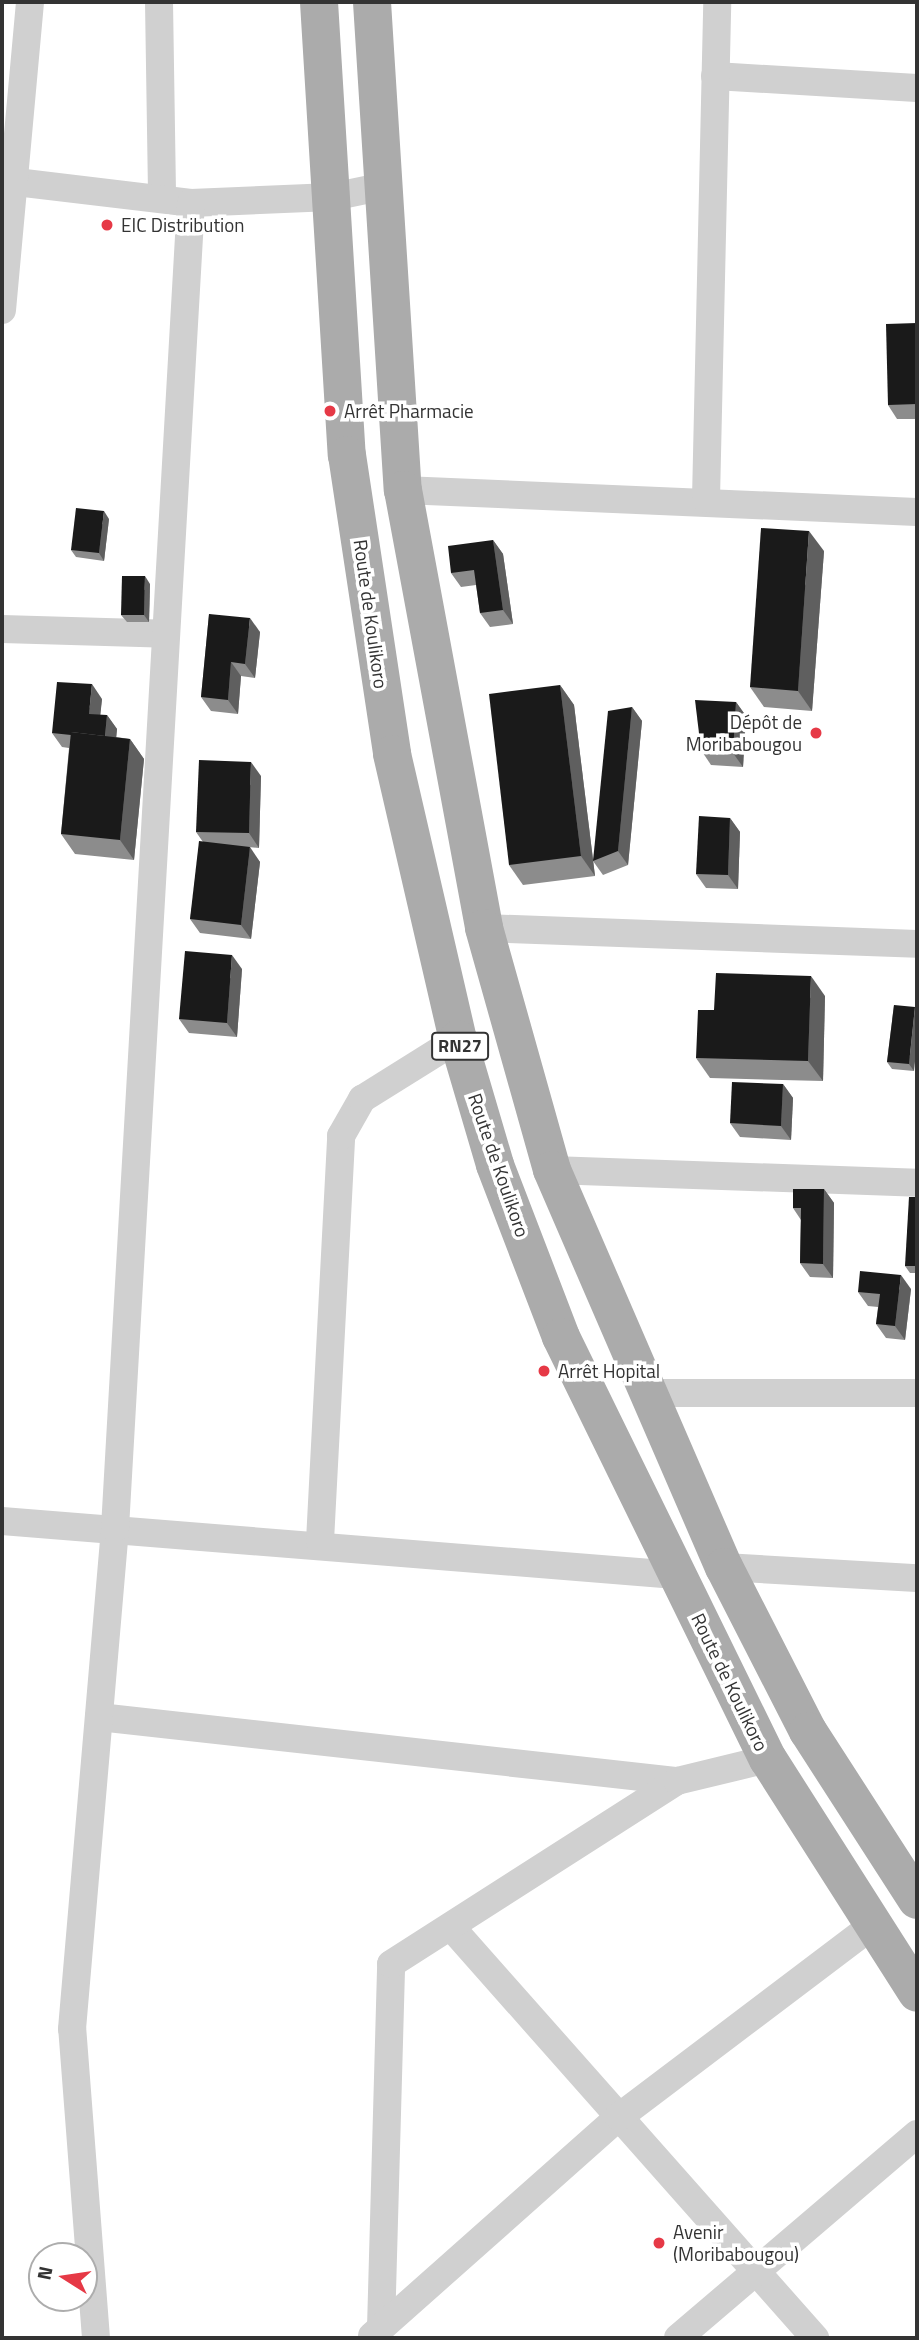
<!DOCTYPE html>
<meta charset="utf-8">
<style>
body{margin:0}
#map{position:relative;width:919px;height:2340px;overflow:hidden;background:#fff;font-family:"Titillium Web",sans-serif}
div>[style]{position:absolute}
.minor>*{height:28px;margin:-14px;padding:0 14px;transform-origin:14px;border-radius:14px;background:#d0d0d0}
.primary>*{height:38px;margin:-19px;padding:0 19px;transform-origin:19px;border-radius:19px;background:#ababab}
.wall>*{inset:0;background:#8c8c8c}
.shaded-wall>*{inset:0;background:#5f5f5f}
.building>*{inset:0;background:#1a1a1a}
.dots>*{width:19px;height:19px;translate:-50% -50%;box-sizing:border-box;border:4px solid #fff;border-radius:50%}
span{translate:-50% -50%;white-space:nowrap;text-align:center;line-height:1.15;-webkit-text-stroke:7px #fff;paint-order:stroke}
.shield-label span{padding:2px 5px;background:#fff;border:2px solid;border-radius:5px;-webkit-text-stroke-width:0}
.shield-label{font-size:18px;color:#333;font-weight:700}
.poi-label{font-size:19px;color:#333}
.left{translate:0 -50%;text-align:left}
.right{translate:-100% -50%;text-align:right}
.street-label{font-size:19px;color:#333}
.frame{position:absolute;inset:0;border:4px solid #333;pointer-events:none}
.north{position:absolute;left:28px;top:2242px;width:70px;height:70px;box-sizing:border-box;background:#fff;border:2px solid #adadad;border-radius:50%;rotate:282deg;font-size:19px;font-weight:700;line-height:28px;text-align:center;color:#333}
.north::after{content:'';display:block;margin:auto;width:24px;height:32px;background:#e63946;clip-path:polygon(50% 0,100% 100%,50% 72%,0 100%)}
</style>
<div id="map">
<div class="minor">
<div style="left:159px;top:2px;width:195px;rotate:89.1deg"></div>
<div style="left:715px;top:76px;width:202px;rotate:3.4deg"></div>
<div style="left:16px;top:182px;width:176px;rotate:6.8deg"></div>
<div style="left:191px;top:203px;width:141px;rotate:-2.4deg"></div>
<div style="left:332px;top:197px;width:49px;rotate:-11.8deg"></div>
<div style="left:2px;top:310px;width:309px;rotate:-84.8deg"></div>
<div style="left:403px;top:490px;width:514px;rotate:2.45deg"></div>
<div style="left:706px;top:499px;width:497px;rotate:-88.7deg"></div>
<div style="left:2px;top:629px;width:164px;rotate:1.7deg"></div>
<div style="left:484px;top:928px;width:433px;rotate:2.1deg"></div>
<div style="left:552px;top:1170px;width:365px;rotate:2deg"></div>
<div style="left:650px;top:1393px;width:267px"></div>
<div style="left:2px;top:1521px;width:676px;rotate:4.58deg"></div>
<div style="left:320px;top:1541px;width:406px;rotate:-87deg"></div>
<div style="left:341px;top:1136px;width:43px;rotate:-60.4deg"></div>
<div style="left:362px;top:1099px;width:113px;rotate:-32deg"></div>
<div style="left:724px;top:1567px;width:193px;rotate:3.3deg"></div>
<div style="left:99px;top:1717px;width:582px;rotate:6.32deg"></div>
<div style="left:452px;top:1928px;width:548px;rotate:48.48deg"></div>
<div style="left:381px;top:2328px;width:364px;rotate:-88.4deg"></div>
<div style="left:391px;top:1964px;width:340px;rotate:-32.6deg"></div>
<div style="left:677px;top:1781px;width:94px;rotate:-13.6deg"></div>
<div style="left:372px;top:2336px;width:330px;rotate:-41.6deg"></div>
<div style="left:619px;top:2117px;width:320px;rotate:-37.1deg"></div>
<div style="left:96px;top:2338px;width:310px;rotate:-94.4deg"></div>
<div style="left:72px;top:2029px;width:503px;rotate:-85.09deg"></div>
<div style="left:115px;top:1528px;width:1327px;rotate:-86.72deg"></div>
<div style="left:678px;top:2338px;width:314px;rotate:-40.5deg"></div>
</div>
<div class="primary">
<div style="left:319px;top:2px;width:454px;rotate:86.5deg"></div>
<div style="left:347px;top:455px;width:302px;rotate:81.4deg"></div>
<div style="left:392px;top:754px;width:293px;rotate:77deg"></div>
<div style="left:458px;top:1039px;width:131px;rotate:73.6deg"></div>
<div style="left:495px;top:1165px;width:184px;rotate:69deg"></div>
<div style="left:561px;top:1337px;width:470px;rotate:63.9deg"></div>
<div style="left:768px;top:1759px;width:277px;rotate:57.5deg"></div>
<div style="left:372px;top:2px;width:489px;rotate:86.4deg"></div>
<div style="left:403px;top:490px;width:445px;rotate:79.5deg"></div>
<div style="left:484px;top:928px;width:251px;rotate:74.3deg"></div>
<div style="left:552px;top:1170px;width:433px;rotate:66.6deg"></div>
<div style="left:724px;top:1567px;width:184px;rotate:62.9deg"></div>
<div style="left:808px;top:1731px;width:201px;rotate:57.2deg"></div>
</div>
<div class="wall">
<div style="clip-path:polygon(917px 323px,917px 419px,897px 419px,888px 405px)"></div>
<div style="clip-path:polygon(109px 519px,104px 561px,76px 557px,71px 550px)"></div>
<div style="clip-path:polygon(493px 540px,503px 554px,513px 624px,490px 627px,480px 613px,476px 585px,461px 587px,451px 573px)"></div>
<div style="clip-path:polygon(824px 551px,812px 711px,764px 707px,750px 687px)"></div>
<div style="clip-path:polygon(150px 584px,149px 622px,127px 622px,121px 615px)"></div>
<div style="clip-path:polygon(209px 614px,260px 632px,255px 678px,241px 676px,238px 714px,211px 711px,201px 697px)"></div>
<div style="clip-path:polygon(560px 685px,574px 705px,595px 876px,523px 885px,509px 865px)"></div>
<div style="clip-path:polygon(102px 699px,100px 715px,107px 715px,117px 729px,116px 737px,130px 739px,144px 759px,134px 860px,75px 854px,61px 834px,69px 748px,62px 747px,52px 733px)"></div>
<div style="clip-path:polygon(736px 702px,746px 716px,743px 767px,711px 765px,701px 750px)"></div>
<div style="clip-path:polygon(632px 707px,642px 721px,628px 865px,603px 875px,593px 861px)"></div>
<div style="clip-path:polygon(261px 776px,259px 848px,248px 847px,260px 862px,251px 939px,200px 933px,190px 919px,203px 842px,196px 832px)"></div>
<div style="clip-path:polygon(730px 818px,740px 832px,738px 889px,706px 888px,696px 874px)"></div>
<div style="clip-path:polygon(242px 969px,237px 1037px,189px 1033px,179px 1019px)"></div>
<div style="clip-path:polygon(825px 996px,823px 1081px,710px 1078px,696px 1058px,714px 1010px)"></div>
<div style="clip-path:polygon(894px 1005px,914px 1071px,892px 1069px,887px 1062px)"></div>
<div style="clip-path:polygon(783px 1084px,793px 1098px,791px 1140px,740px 1137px,730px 1123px)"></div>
<div style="clip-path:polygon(824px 1189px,834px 1203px,833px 1278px,810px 1277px,800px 1263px,801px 1220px,793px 1208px)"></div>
<div style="clip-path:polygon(917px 1197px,917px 1273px,910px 1273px,905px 1266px)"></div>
<div style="clip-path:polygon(911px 1289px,905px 1340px,886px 1338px,876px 1324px,878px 1307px,868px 1306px,858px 1292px)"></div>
</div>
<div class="shaded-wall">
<div style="clip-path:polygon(104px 511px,109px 519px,104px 561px,99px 553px)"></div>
<div style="clip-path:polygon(809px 531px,824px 551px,812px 711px,798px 691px)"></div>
<div style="clip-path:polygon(493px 540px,503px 554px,513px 624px,503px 610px)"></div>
<div style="clip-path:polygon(145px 576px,150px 584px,149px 622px,144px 615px)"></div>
<div style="clip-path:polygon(250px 618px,260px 632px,255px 678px,245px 664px)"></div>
<div style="clip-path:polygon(231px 662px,241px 676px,238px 714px,228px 700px)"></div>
<div style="clip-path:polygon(92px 684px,102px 699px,99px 728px,89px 714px)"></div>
<div style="clip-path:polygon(560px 685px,574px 705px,595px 876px,581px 856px)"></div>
<div style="clip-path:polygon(736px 702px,746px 716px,743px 767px,733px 753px)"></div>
<div style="clip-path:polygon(632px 707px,642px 721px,628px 865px,618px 851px)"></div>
<div style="clip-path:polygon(107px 715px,117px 729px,115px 752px,105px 738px)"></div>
<div style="clip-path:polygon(130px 739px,144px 759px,134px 860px,120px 840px)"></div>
<div style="clip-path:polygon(251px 762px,261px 776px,259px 848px,249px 833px)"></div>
<div style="clip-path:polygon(730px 818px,740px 832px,738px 889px,728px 875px)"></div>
<div style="clip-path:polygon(250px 847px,260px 862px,251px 939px,241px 925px)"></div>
<div style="clip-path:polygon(232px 955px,242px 969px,237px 1037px,227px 1023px)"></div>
<div style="clip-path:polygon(811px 976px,825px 996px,823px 1081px,808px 1061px)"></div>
<div style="clip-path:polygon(915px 1007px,917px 1010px,917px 1043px,914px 1071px,909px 1064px)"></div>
<div style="clip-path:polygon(783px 1084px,793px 1098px,791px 1140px,781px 1126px)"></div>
<div style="clip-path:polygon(824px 1189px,834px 1203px,833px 1278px,823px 1264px)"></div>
<div style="clip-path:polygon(901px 1275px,911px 1289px,905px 1340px,895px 1326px)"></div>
</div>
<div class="building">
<div style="clip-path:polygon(917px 323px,917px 404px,888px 405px,886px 324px)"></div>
<div style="clip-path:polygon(76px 508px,104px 511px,99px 553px,71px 550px)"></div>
<div style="clip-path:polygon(761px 528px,809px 531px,798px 691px,750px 687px)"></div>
<div style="clip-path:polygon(493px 540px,503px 610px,480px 613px,474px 570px,451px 573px,448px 546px)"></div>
<div style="clip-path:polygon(122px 576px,145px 576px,144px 615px,121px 615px)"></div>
<div style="clip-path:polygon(209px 614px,250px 618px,245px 664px,231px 662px,228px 700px,201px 697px)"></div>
<div style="clip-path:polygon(57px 682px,92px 684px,89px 714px,107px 715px,105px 736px,71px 732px,71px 735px,52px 733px)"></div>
<div style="clip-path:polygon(560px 685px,581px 856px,509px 865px,489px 694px)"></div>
<div style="clip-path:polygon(695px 700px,736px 702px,733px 753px,701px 750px)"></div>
<div style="clip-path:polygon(632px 707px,618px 851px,593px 861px,608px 711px)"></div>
<div style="clip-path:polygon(71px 732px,130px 739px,120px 840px,61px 834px)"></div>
<div style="clip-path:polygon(199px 760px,251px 762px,249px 833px,196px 832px)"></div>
<div style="clip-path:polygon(699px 816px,730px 818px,728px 875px,696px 874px)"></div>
<div style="clip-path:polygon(199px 841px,250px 847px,241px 925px,190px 919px)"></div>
<div style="clip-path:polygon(185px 951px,232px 955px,227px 1023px,179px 1019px)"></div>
<div style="clip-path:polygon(716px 973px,811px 976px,808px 1061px,696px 1058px,698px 1010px,714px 1010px)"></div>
<div style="clip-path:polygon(894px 1005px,915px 1007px,909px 1064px,887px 1062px)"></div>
<div style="clip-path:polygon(732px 1082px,783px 1084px,781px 1126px,730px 1123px)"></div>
<div style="clip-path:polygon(793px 1189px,824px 1189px,823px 1264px,800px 1263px,801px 1208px,793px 1208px)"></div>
<div style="clip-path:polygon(909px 1197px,917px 1197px,917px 1266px,905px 1266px)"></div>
<div style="clip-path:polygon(860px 1271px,901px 1275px,895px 1326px,876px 1324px,880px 1294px,858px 1292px)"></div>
</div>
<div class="dots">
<div style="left:107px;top:225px;background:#e63946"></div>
<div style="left:330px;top:411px;background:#e63946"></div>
<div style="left:816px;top:733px;background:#e63946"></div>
<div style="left:544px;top:1371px;background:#e63946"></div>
<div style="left:659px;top:2243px;background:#e63946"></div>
</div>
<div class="shield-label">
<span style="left:460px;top:1046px">RN27</span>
</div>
<div class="poi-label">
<span class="left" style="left:121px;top:225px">EIC Distribution</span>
<span class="left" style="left:344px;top:411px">Arrêt Pharmacie</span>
<span class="right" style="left:802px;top:733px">Dépôt de<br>Moribabougou</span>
<span class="left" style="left:558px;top:1371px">Arrêt Hopital</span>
<span class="left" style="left:673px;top:2243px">Avenir<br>(Moribabougou)</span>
</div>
<div class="street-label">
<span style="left:371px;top:614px;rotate:82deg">Route de Koulikoro</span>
<span style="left:499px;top:1165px;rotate:71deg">Route de Koulikoro</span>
<span style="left:730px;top:1682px;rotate:64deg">Route de Koulikoro</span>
</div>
<div class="frame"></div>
<div class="north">N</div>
</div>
